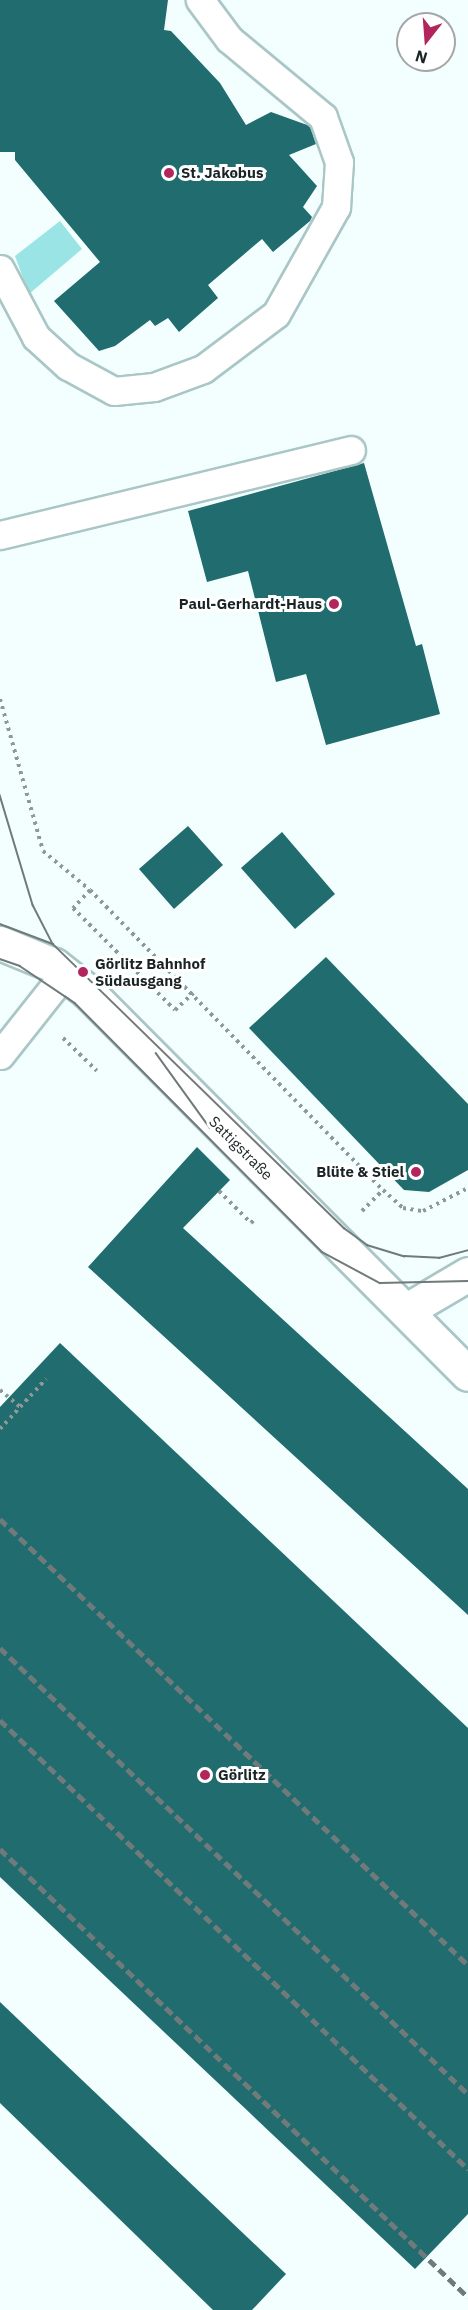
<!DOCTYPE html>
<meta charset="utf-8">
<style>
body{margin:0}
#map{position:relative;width:468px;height:2310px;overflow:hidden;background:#f3fefe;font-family:"IBM Plex Sans",sans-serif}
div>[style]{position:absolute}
.green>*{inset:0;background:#9be4e5}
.building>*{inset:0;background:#216c6e}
.path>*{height:4px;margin-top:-2px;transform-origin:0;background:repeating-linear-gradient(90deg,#8e9899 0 3px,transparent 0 7.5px)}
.roads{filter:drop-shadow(2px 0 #aac6c6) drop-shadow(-2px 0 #aac6c6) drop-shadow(0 2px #aac6c6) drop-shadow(0 -2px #aac6c6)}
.service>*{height:27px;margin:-13.5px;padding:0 13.5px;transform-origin:13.5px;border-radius:13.5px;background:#fff}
.minor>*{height:33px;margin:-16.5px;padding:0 16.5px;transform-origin:16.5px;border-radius:16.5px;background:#fff}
.tram>*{height:1.5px;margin:-0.75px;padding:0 0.75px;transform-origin:0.75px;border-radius:0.75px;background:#707a7b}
.rail>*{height:4.5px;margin-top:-2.25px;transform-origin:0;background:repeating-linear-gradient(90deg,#707a7b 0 9px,transparent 0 13.5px)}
.dots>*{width:16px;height:16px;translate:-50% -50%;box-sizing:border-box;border:3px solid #fff;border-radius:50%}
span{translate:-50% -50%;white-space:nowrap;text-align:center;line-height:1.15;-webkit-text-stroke:6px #fff;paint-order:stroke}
.poi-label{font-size:15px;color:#1a2425;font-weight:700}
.left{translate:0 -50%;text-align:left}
.right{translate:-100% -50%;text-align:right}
.street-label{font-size:15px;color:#1a2425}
.north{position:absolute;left:396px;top:12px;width:60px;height:60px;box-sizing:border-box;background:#fff;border:2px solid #a3a7a8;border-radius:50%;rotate:197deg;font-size:16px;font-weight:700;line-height:24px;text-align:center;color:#1a2425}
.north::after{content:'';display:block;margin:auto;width:21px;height:27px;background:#b3265d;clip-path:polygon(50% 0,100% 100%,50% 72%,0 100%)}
</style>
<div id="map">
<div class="green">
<div style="clip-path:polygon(60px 221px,82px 249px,29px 294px,15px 256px)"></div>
</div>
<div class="building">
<div style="clip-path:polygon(0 0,168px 0,164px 30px,171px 31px,220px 83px,246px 125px,271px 112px,310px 126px,316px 144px,289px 155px,317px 186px,303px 207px,312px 217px,310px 221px,273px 252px,262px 239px,208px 285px,218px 298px,179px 332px,168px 318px,155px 326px,150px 320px,115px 346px,99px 351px,54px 301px,100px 262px,15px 160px,15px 152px,0 152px)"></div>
<div style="clip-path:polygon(364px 463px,416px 646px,422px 644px,440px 714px,326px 745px,306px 674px,276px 682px,248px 571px,207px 582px,188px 511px)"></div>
<div style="clip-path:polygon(188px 826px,223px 865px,174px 909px,139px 869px)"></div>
<div style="clip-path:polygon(282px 832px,335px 894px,295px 929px,241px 868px)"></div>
<div style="clip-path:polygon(326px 957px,468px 1104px,468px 1170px,429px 1192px,404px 1190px,249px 1028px)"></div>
<div style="clip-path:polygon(197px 1147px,230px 1180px,183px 1228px,468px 1489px,468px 1615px,88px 1267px)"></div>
<div style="clip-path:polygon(60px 1343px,468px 1728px,468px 2214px,415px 2269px,0 1877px,0 1407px)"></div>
<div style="clip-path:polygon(0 2002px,286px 2274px,252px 2310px,213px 2310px,0 2103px)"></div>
</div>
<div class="path">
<div style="left:0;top:699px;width:158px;rotate:74.2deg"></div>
<div style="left:43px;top:851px;width:61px;rotate:39.7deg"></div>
<div style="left:90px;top:890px;width:25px;rotate:133deg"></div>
<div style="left:73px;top:908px;width:144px;rotate:45deg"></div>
<div style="left:175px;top:1010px;width:25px;rotate:-43deg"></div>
<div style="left:90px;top:890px;width:419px;rotate:45.7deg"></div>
<div style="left:63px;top:1038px;width:47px;rotate:44.1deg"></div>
<div style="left:219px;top:1191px;width:45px;rotate:45deg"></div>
<div style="left:251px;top:1223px;width:7px;rotate:-45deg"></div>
<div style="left:362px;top:1211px;width:30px;rotate:-45deg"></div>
<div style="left:383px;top:1190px;width:27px;rotate:42deg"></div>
<div style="left:403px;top:1208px;width:20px;rotate:9deg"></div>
<div style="left:423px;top:1211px;width:51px;rotate:-27.1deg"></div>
<div style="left:0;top:1390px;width:26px;rotate:40deg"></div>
<div style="left:0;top:1429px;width:68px;rotate:-47.4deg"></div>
</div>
<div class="roads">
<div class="service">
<div style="left:0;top:269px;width:77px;rotate:62.1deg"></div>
<div style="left:36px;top:337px;width:43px;rotate:42.2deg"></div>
<div style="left:68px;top:366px;width:52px;rotate:28.5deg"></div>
<div style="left:114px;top:391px;width:40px;rotate:-5.7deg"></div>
<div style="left:154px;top:387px;width:52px;rotate:-20.2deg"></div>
<div style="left:203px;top:369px;width:91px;rotate:-37deg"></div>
<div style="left:276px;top:314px;width:123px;rotate:-60.7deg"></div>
<div style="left:336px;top:207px;width:45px;rotate:-86.2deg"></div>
<div style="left:339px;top:162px;width:48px;rotate:-109.6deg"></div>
<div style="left:323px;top:117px;width:122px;rotate:-140.3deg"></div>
<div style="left:229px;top:39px;width:49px;rotate:-126.6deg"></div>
<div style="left:0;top:535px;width:361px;rotate:-13.6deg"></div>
<div style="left:0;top:1055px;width:105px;rotate:-51.6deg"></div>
</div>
<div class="minor">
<div style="left:0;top:943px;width:58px;rotate:22.2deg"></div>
<div style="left:54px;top:965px;width:42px;rotate:38.2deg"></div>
<div style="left:87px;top:991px;width:540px;rotate:45.15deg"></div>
<div style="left:407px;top:1310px;width:71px;rotate:-30.5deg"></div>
</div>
</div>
<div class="tram">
<div style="left:0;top:795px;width:115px;rotate:73.3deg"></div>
<div style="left:33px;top:905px;width:44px;rotate:62.9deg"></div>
<div style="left:53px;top:944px;width:407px;rotate:44.3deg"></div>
<div style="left:344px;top:1228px;width:29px;rotate:36deg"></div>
<div style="left:367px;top:1245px;width:39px;rotate:17deg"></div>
<div style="left:404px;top:1256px;width:35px;rotate:3deg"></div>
<div style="left:439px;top:1258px;width:30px;rotate:-15deg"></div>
<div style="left:0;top:924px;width:57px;rotate:20.7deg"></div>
<div style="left:0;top:959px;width:21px;rotate:19deg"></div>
<div style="left:20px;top:966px;width:66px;rotate:33.9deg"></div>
<div style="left:75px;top:1003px;width:351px;rotate:45.2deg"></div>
<div style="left:322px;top:1252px;width:66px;rotate:28.1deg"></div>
<div style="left:380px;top:1283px;width:88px;rotate:-1.3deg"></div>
<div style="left:156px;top:1053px;width:92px;rotate:54.2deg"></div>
</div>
<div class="rail">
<div style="left:0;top:1519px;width:646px;rotate:43.62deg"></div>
<div style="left:0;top:1648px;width:646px;rotate:43.62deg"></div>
<div style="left:0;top:1720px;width:649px;rotate:43.81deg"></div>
<div style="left:0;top:1849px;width:648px;rotate:43.75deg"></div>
</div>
<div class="dots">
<div style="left:169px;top:173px;background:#b3265d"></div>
<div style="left:334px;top:604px;background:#b3265d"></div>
<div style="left:83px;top:972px;background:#b3265d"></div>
<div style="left:416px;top:1172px;background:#b3265d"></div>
<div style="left:205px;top:1775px;background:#b3265d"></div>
</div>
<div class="poi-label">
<span class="left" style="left:181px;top:173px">St. Jakobus</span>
<span class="right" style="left:322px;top:604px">Paul-Gerhardt-Haus</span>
<span class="left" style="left:95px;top:972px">Görlitz Bahnhof<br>Südausgang</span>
<span class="right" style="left:404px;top:1172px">Blüte &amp; Stiel</span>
<span class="left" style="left:218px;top:1775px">Görlitz</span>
</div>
<div class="street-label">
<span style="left:241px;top:1148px;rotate:45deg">Sattigstraße</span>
</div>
<div class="north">N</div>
</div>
